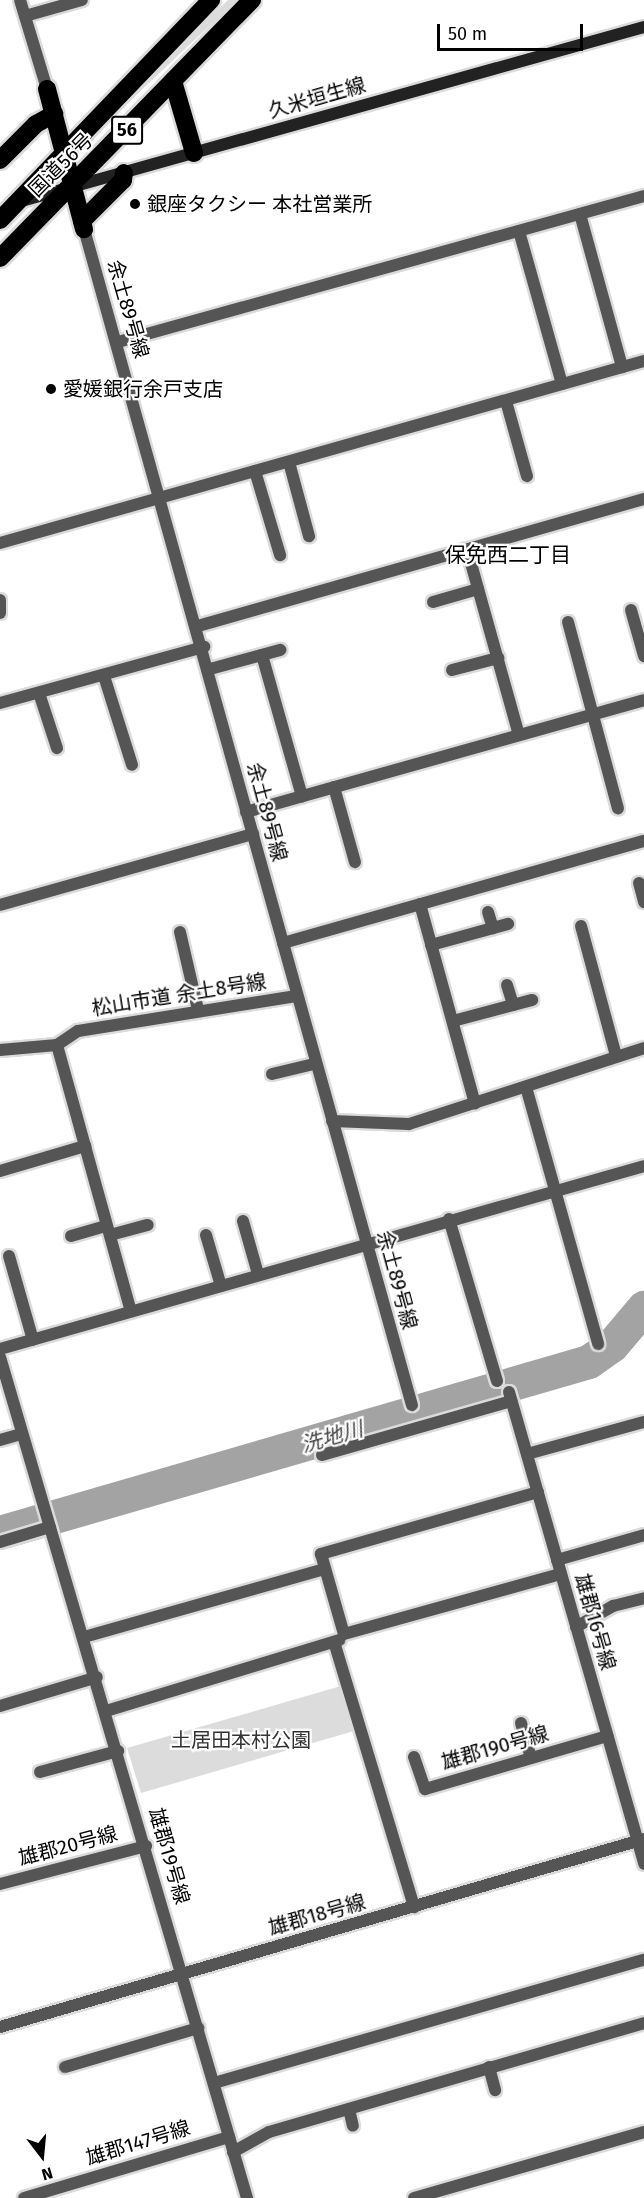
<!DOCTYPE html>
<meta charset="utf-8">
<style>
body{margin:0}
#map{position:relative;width:644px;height:2198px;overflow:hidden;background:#fff;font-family:"Fira Sans","Noto Sans JP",sans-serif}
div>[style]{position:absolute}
.green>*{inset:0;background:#dcdcdc}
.river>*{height:34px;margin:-17px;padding:0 17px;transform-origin:17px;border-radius:17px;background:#a3a3a3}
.roads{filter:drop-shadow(2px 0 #dbdbdb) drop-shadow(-2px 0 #dbdbdb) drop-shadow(0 2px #dbdbdb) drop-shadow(0 -2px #dbdbdb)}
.street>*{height:12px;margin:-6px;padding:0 6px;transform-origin:6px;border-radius:6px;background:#555}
.secondary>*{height:12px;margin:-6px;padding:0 6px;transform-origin:6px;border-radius:6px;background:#222}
.highway>*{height:18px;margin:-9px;padding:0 9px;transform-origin:9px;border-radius:9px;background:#000}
.dots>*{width:16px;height:16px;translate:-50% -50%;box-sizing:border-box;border:3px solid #fff;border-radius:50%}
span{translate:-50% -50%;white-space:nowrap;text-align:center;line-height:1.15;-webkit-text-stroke:4.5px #fff;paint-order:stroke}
.shield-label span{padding:2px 4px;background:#fff;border:2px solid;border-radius:4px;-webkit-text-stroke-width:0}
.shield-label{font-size:18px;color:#000;font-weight:700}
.street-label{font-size:20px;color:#000}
.poi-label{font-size:20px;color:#000}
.left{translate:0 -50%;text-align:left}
.park-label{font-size:20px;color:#333}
.neighbourhood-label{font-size:21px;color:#000}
.water-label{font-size:21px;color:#444;font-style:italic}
.north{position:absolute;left:12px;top:2126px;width:60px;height:60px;-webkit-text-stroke:4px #fff;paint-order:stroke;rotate:164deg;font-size:16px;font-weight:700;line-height:24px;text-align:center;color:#000}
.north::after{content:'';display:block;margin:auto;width:21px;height:27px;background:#000;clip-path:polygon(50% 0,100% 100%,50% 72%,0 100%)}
.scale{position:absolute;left:437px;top:24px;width:146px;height:27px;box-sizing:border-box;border:3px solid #000;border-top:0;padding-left:8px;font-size:18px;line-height:21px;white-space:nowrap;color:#000;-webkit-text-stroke:4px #fff;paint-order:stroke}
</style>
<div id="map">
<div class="green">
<div style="clip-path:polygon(228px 0,237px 0,98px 131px,163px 62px)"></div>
<div style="clip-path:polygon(341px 1686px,354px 1731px,141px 1793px,127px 1748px)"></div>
</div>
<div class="river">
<div style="left:0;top:1533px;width:613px;rotate:-16.19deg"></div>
<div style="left:589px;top:1362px;width:28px;rotate:-35deg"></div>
<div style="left:612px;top:1346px;width:50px;rotate:-49.9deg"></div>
</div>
<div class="roads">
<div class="street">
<div style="left:20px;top:0;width:93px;rotate:73.1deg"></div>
<div style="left:25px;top:16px;width:59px;rotate:-15.7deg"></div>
<div style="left:580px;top:214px;width:159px;rotate:74.6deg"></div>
<div style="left:84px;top:229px;width:1221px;rotate:74.42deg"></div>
<div style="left:519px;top:231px;width:159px;rotate:74.3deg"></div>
<div style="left:118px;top:342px;width:546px;rotate:-15.51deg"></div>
<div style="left:506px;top:401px;width:78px;rotate:74.4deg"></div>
<div style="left:289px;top:462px;width:77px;rotate:74.9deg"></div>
<div style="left:255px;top:471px;width:88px;rotate:73.4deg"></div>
<div style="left:0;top:543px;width:669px;rotate:-15.78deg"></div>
<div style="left:467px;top:549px;width:193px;rotate:74.4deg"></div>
<div style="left:0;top:600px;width:13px;rotate:90deg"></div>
<div style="left:433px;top:602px;width:47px;rotate:-16.1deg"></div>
<div style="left:631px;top:610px;width:48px;rotate:74.2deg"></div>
<div style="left:568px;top:622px;width:193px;rotate:75deg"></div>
<div style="left:198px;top:626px;width:464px;rotate:-15.9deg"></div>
<div style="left:262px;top:655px;width:147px;rotate:74.2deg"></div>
<div style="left:210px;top:669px;width:73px;rotate:-15.2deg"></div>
<div style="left:452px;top:670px;width:48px;rotate:-14.6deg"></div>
<div style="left:104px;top:676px;width:93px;rotate:72.5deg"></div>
<div style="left:39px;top:693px;width:58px;rotate:71.9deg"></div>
<div style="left:0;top:703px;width:212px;rotate:-15.4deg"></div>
<div style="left:334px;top:787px;width:78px;rotate:74.4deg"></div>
<div style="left:246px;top:812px;width:413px;rotate:-15.7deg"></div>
<div style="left:639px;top:883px;width:20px;rotate:75deg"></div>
<div style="left:420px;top:904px;width:207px;rotate:74.6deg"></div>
<div style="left:0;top:905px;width:263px;rotate:-15.7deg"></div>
<div style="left:488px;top:912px;width:17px;rotate:73deg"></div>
<div style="left:581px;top:926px;width:135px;rotate:74.9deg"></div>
<div style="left:180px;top:932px;width:80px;rotate:77deg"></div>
<div style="left:283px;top:943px;width:375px;rotate:-15.8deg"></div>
<div style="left:431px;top:945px;width:80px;rotate:-15.3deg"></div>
<div style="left:507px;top:985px;width:21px;rotate:73deg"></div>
<div style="left:453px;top:1021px;width:82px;rotate:-14.9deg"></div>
<div style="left:57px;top:1045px;width:276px;rotate:74.5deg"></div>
<div style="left:0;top:1050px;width:57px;rotate:-5deg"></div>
<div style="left:57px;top:1045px;width:25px;rotate:-34deg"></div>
<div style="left:78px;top:1031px;width:221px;rotate:-9.1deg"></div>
<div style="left:272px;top:1074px;width:43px;rotate:-13.4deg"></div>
<div style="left:526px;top:1087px;width:267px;rotate:74.3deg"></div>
<div style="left:332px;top:1121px;width:77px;rotate:2.2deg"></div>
<div style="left:409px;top:1124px;width:247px;rotate:-17.9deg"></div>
<div style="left:0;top:1171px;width:89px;rotate:-16.4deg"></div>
<div style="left:449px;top:1219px;width:169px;rotate:73.5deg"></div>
<div style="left:243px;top:1221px;width:55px;rotate:74.2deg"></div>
<div style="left:110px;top:1235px;width:39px;rotate:-15deg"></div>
<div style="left:206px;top:1235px;width:53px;rotate:73.6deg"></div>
<div style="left:71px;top:1236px;width:37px;rotate:-16deg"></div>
<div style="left:9px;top:1256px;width:87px;rotate:74.1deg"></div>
<div style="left:0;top:1349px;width:669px;rotate:-15.86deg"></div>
<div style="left:0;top:1357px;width:877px;rotate:73.63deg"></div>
<div style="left:509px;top:1392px;width:491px;rotate:74deg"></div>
<div style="left:0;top:1440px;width:22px;rotate:-16deg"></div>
<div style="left:527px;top:1454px;width:121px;rotate:-15.3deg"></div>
<div style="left:322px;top:1455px;width:197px;rotate:-15.9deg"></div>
<div style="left:538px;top:1492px;width:226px;rotate:164.1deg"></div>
<div style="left:321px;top:1554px;width:83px;rotate:74deg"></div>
<div style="left:344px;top:1634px;width:225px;rotate:-15.5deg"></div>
<div style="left:0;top:1542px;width:52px;rotate:-16.7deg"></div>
<div style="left:557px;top:1560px;width:91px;rotate:-16deg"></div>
<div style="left:576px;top:1627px;width:43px;rotate:-29.6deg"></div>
<div style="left:613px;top:1606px;width:32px;rotate:-14deg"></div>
<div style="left:84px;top:1637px;width:250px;rotate:-15.8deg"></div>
<div style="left:335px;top:1645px;width:274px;rotate:73.2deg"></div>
<div style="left:0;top:1706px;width:101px;rotate:-16.6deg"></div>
<div style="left:106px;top:1711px;width:244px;rotate:-16.9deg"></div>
<div style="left:521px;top:1723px;width:36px;rotate:74deg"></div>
<div style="left:414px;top:1757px;width:34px;rotate:71deg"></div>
<div style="left:425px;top:1789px;width:190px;rotate:-16.2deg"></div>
<div style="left:40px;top:1772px;width:81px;rotate:-15.1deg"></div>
<div style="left:0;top:1884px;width:151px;rotate:-14.6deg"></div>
<div style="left:0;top:2027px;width:671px;rotate:-16.27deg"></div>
<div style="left:65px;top:2067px;width:139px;rotate:-16.3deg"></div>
<div style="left:489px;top:2067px;width:24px;rotate:75deg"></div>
<div style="left:214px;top:2083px;width:447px;rotate:-16deg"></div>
<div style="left:349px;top:2109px;width:17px;rotate:77deg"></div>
<div style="left:233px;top:2152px;width:41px;rotate:-29.1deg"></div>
<div style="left:269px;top:2132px;width:391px;rotate:-16.2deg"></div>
<div style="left:24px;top:2198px;width:214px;rotate:-16.6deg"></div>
<div style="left:414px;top:2198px;width:239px;rotate:-16deg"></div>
</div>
<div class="secondary">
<div style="left:18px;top:202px;width:650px;rotate:-15.62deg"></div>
</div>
<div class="highway">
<div style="left:173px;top:81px;width:75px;rotate:73.7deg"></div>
<div style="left:47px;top:89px;width:145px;rotate:75.2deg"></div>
<div style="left:0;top:160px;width:51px;rotate:-45deg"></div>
<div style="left:36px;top:124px;width:21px;rotate:-29deg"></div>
<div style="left:0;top:220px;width:305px;rotate:-46.2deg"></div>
<div style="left:82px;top:221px;width:58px;rotate:-45deg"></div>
<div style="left:123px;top:180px;width:7px;rotate:-82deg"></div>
<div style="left:0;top:258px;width:361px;rotate:-45.7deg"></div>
</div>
</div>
<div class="dots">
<div style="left:135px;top:204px;background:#000"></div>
<div style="left:51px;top:389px;background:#000"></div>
</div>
<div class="shield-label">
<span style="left:127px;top:130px">56</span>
</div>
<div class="street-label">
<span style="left:317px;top:98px;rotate:-16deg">久米垣生線</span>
<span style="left:61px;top:165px;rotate:-45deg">国道56号</span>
<span style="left:128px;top:309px;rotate:74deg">余土89号線</span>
<span style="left:267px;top:812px;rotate:75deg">余土89号線</span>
<span style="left:179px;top:995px;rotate:-9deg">松山市道 余土8号線</span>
<span style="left:397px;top:1280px;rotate:75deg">余土89号線</span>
<span style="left:595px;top:1622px;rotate:74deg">雄郡16号線</span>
<span style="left:495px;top:1748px;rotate:-16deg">雄郡190号線</span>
<span style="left:68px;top:1846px;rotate:-15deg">雄郡20号線</span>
<span style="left:169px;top:1856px;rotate:74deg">雄郡19号線</span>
<span style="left:317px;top:1915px;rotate:-16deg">雄郡18号線</span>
<span style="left:138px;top:2143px;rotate:-17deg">雄郡147号線</span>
</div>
<div class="poi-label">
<span class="left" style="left:147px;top:204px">銀座タクシー 本社営業所</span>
<span class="left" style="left:63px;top:389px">愛媛銀行余戸支店</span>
</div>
<div class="park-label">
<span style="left:241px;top:1740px">土居田本村公園</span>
</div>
<div class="neighbourhood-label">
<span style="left:508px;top:555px">保免西二丁目</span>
</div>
<div class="water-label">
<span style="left:332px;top:1437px;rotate:-16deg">洗地川</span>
</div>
<div class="north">N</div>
<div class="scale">50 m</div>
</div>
